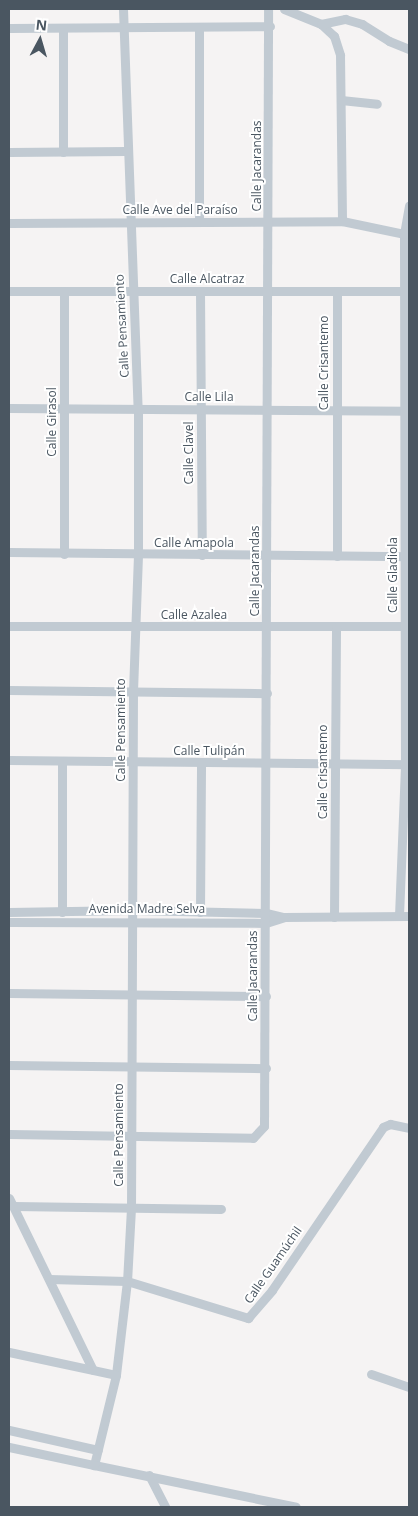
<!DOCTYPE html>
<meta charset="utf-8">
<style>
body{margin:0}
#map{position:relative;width:418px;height:1516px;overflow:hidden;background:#f5f3f3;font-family:"Open Sans",sans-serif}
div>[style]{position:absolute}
.street>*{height:9px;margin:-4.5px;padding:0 4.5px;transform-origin:4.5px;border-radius:4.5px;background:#c1cad2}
span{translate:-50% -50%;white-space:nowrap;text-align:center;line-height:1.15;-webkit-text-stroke:4px #fff;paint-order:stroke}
.street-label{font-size:12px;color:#4a5661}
.frame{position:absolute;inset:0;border:10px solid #4a5661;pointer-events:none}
.north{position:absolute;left:15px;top:15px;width:50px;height:50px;-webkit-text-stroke:4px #fff;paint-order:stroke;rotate:6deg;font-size:14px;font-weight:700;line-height:20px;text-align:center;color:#4a5661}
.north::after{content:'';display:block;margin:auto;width:18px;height:22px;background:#4a5661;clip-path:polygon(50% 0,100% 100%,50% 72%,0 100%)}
</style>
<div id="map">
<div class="street">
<div style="left:123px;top:9px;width:401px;rotate:87.9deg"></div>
<div style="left:138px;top:410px;width:145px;rotate:90deg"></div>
<div style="left:138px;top:555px;width:137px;rotate:92.1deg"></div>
<div style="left:133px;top:692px;width:516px;rotate:90.22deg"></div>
<div style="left:131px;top:1208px;width:73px;rotate:93.1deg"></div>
<div style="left:127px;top:1281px;width:95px;rotate:96.7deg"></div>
<div style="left:116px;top:1375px;width:93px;rotate:103.7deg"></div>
<div style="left:94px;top:1465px;width:206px;rotate:11.7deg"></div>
<div style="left:284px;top:9px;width:40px;rotate:22deg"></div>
<div style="left:321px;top:24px;width:18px;rotate:43deg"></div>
<div style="left:334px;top:36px;width:20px;rotate:72deg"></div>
<div style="left:340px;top:55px;width:166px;rotate:89.3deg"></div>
<div style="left:321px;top:24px;width:25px;rotate:-12deg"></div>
<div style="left:345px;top:19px;width:18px;rotate:16deg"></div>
<div style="left:362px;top:24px;width:32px;rotate:32deg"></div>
<div style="left:389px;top:41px;width:22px;rotate:22deg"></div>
<div style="left:9px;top:28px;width:261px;rotate:-0.4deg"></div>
<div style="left:63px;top:28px;width:124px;rotate:90deg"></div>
<div style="left:341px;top:100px;width:36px;rotate:6deg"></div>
<div style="left:9px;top:152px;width:117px;rotate:-0.5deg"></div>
<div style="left:199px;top:222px;width:195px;rotate:-90deg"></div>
<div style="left:9px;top:223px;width:333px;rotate:-0.3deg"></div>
<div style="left:342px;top:221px;width:68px;rotate:11.8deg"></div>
<div style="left:9px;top:291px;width:396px"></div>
<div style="left:64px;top:291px;width:263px;rotate:90deg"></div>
<div style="left:200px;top:291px;width:264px;rotate:89.6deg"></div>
<div style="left:337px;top:291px;width:265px;rotate:90deg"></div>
<div style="left:9px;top:408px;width:400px;rotate:0.4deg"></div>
<div style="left:9px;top:552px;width:399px;rotate:0.6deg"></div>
<div style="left:9px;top:626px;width:400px"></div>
<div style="left:9px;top:690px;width:258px;rotate:0.7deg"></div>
<div style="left:9px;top:760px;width:400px;rotate:0.6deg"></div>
<div style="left:9px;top:912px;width:124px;rotate:-0.9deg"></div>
<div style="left:133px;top:910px;width:133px;rotate:1.3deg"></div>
<div style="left:266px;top:913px;width:18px;rotate:13deg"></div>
<div style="left:284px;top:917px;width:125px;rotate:-0.5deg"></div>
<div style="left:62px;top:912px;width:151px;rotate:-90deg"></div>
<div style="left:200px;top:912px;width:149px;rotate:-89.6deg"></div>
<div style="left:399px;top:916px;width:152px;rotate:-87.7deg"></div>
<div style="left:405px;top:764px;width:530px;rotate:-90.11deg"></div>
<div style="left:404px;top:234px;width:29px;rotate:-80deg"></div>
<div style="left:334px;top:917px;width:290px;rotate:-89.6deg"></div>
<div style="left:9px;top:922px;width:257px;rotate:0.2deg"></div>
<div style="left:266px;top:923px;width:19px;rotate:-18deg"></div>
<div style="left:9px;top:993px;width:257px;rotate:0.7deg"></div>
<div style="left:9px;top:1065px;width:257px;rotate:0.7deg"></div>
<div style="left:9px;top:1134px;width:244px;rotate:0.9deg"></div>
<div style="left:253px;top:1138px;width:16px;rotate:-47deg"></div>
<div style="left:264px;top:1126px;width:1117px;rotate:-89.79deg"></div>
<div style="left:9px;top:1198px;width:191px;rotate:64deg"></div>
<div style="left:14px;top:1206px;width:207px;rotate:0.8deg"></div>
<div style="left:49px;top:1279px;width:78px;rotate:1.5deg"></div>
<div style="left:127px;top:1281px;width:127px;rotate:17deg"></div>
<div style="left:248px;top:1318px;width:37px;rotate:-49deg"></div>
<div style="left:272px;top:1290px;width:197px;rotate:-55.7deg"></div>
<div style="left:383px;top:1127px;width:8px;rotate:-23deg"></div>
<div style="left:390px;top:1124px;width:19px;rotate:12deg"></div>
<div style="left:9px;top:1352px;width:109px;rotate:12.1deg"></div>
<div style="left:371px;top:1374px;width:40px;rotate:18.9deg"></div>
<div style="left:9px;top:1430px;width:91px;rotate:12.7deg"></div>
<div style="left:9px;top:1447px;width:87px;rotate:12deg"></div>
<div style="left:149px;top:1475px;width:36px;rotate:63deg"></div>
</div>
<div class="street-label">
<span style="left:257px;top:166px;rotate:-90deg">Calle Jacarandas</span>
<span style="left:180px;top:210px">Calle Ave del Paraíso</span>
<span style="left:207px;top:279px">Calle Alcatraz</span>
<span style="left:122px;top:326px;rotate:-93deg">Calle Pensamiento</span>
<span style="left:324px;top:363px;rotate:-90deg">Calle Crisantemo</span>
<span style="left:209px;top:397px">Calle Lila</span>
<span style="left:52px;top:422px;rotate:-90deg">Calle Girasol</span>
<span style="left:189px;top:453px;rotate:-90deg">Calle Clavel</span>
<span style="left:194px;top:543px">Calle Amapola</span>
<span style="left:255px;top:571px;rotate:-90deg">Calle Jacarandas</span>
<span style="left:393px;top:575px;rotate:-90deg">Calle Gladiola</span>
<span style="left:194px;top:615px">Calle Azalea</span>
<span style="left:121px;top:730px;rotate:-90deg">Calle Pensamiento</span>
<span style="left:209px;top:751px">Calle Tulipán</span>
<span style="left:323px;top:772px;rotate:-90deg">Calle Crisantemo</span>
<span style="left:147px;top:909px">Avenida Madre Selva</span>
<span style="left:253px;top:976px;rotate:-90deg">Calle Jacarandas</span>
<span style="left:119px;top:1135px;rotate:-90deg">Calle Pensamiento</span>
<span style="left:273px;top:1265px;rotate:-55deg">Calle Guamúchil</span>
</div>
<div class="frame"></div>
<div class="north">N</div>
</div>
